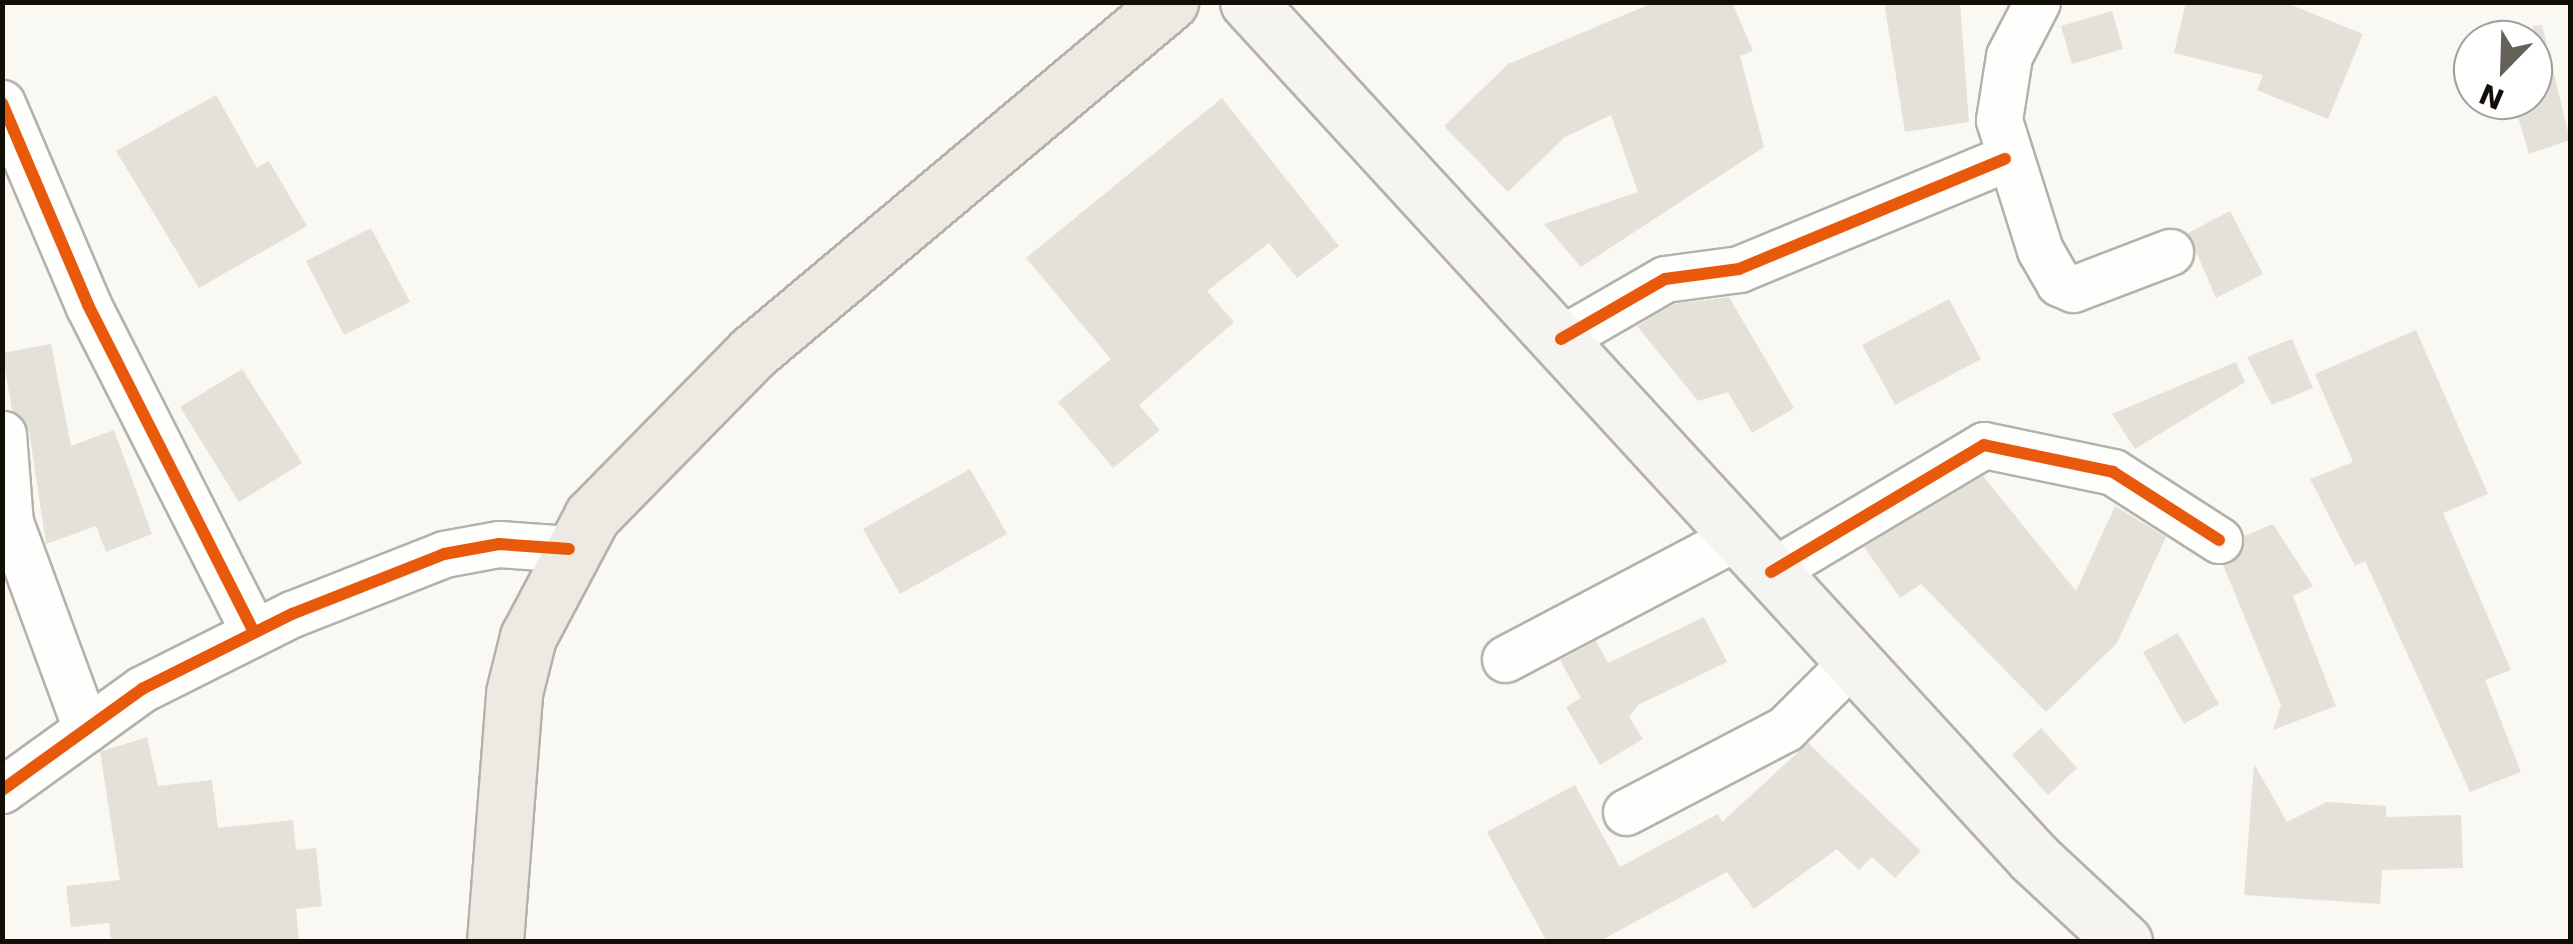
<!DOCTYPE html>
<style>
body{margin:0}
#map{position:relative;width:2573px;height:944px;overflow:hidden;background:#faf8f2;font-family:"DejaVu Sans",sans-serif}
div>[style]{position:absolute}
.building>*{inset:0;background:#e4e1d9}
.roads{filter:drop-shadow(2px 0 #b4b1aa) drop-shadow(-2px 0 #b4b1aa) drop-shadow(0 2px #b4b1aa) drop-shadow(0 -2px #b4b1aa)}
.minor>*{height:45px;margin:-22.5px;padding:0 22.5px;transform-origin:22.5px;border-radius:22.5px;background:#fefefd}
.secondary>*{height:55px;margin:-27.5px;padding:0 27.5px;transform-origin:27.5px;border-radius:27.5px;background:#f5f4f0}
.primary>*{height:55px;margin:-27.5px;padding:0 27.5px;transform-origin:27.5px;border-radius:27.5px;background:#eceae3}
.cycleway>*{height:12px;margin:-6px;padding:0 6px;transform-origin:6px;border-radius:6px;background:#e8590c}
span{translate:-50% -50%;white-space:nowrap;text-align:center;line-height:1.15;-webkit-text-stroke:9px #fff;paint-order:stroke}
.frame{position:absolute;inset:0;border:5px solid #130f07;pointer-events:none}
.north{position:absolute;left:2453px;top:20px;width:100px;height:100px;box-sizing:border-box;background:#fff;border:2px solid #a19f9c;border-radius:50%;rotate:203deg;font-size:28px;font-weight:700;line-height:40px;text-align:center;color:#130f07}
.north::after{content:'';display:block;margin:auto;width:35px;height:45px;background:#646159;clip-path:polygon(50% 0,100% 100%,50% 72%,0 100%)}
</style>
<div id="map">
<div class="building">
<div style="clip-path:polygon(1655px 2px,1732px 2px,1753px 51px,1740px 56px,1764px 147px,1581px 267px,1544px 224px,1638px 192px,1611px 115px,1565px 137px,1508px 192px,1444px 126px,1508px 64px)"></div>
<div style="clip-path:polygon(1884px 2px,1960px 2px,1969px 122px,1905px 132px)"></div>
<div style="clip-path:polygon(2186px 2px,2284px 2px,2363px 34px,2328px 119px,2257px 90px,2263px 75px,2174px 53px)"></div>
<div style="clip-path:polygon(2112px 11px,2123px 49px,2072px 64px,2061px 26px)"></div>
<div style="clip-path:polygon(2542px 25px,2570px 140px,2529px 154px,2513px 100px,2533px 100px,2533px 26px)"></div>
<div style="clip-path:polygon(216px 95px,257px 168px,269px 161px,307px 226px,199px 288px,116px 151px)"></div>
<div style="clip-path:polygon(1222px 98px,1339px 246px,1297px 278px,1269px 243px,1207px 291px,1234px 322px,1139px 405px,1160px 430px,1113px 468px,1058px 402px,1111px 359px,1026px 258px)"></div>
<div style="clip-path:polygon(2230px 211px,2263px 274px,2216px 298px,2188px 233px)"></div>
<div style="clip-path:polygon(371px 228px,410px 302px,344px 335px,306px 261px)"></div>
<div style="clip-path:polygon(1729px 297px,1794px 408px,1752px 433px,1728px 392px,1698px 401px,1637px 326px,1674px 304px)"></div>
<div style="clip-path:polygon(1949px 299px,1981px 359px,1895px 405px,1862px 345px)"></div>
<div style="clip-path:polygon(2416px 330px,2488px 494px,2443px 513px,2511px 670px,2485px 680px,2521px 772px,2470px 792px,2365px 561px,2355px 566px,2310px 479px,2353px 462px,2315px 374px)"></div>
<div style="clip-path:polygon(2292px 339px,2313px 388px,2272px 405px,2247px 357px)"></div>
<div style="clip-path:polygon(51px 344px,71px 446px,114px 430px,152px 534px,106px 552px,96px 526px,46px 544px,29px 431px,12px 410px,2px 353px)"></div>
<div style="clip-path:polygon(2236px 362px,2245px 382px,2135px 449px,2112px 414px)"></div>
<div style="clip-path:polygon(242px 369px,302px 463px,239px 502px,180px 407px)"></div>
<div style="clip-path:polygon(970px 469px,1007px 534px,900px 594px,863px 529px)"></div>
<div style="clip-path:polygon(1983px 476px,2076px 591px,2115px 506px,2166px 537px,2117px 643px,2046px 712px,1921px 584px,1900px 598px,1864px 547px)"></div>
<div style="clip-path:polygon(2273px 524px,2313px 586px,2293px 596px,2336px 706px,2273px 730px,2281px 705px,2223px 565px,2240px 555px,2244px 536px)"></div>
<div style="clip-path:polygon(1704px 617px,1727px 662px,1638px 705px,1629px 717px,1643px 739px,1600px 765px,1566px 707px,1581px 698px,1560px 660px,1596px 641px,1608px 663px)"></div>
<div style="clip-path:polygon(2178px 633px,2219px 704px,2184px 724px,2143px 652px)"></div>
<div style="clip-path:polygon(2041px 728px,2077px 768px,2048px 795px,2012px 755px)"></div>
<div style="clip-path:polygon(147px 737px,158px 786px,212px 780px,218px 828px,293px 820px,296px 850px,316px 848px,322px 906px,296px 909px,299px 942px,111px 942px,109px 923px,71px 927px,66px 886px,120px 880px,100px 752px)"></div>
<div style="clip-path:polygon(1808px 743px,1921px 851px,1895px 878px,1872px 857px,1859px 870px,1837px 849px,1754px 909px,1727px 872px,1598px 942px,1547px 942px,1487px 832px,1575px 785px,1620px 867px,1718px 814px,1722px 822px)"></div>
<div style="clip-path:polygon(2254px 764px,2287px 822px,2327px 802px,2386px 806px,2386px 817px,2461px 815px,2463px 868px,2382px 870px,2380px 904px,2244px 895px)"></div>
</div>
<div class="roads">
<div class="minor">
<div style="left:2037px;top:2px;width:61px;rotate:117.4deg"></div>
<div style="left:2009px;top:56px;width:65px;rotate:98.9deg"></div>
<div style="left:1999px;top:120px;width:136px;rotate:72.5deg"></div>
<div style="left:2040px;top:250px;width:38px;rotate:60deg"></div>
<div style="left:2059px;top:283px;width:15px;rotate:23deg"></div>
<div style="left:2073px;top:289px;width:104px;rotate:-20.9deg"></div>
<div style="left:2px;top:103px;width:220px;rotate:66.9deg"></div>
<div style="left:88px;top:305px;width:367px;rotate:63.1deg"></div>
<div style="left:1561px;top:339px;width:120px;rotate:-30deg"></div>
<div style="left:1665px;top:279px;width:75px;rotate:-7.7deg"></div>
<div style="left:1739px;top:269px;width:288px;rotate:-22.5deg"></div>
<div style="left:3px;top:434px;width:88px;rotate:85.5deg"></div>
<div style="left:10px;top:522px;width:221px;rotate:69.8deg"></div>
<div style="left:1771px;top:572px;width:248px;rotate:-30.8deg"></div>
<div style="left:1984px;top:445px;width:132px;rotate:11.8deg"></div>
<div style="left:2113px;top:472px;width:126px;rotate:32.7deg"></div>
<div style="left:1505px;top:659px;width:263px;rotate:-27.8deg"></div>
<div style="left:2px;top:790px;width:173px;rotate:-35.8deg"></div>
<div style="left:142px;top:689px;width:168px;rotate:-26.6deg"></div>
<div style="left:292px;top:614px;width:163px;rotate:-21.5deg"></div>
<div style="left:444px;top:554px;width:56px;rotate:-10.3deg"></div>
<div style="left:499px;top:544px;width:70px;rotate:4.1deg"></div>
<div style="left:1626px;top:812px;width:179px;rotate:-27.6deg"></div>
<div style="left:1785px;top:729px;width:95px;rotate:-45deg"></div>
</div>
<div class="secondary">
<div style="left:1248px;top:2px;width:1162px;rotate:47.44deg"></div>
<div style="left:2034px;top:858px;width:123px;rotate:43deg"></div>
</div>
<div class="primary">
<div style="left:495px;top:942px;width:250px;rotate:-85.6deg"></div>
<div style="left:514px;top:693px;width:58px;rotate:-76deg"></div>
<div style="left:528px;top:637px;width:137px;rotate:-62.1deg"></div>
<div style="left:592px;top:516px;width:228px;rotate:-45.5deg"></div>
<div style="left:752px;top:353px;width:546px;rotate:-40.02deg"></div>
</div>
</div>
<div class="cycleway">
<div style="left:2px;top:103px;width:220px;rotate:66.9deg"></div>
<div style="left:88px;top:305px;width:367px;rotate:63.1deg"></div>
<div style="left:1561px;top:339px;width:120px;rotate:-30deg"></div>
<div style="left:1665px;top:279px;width:75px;rotate:-7.7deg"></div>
<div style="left:1739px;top:269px;width:288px;rotate:-22.5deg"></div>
<div style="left:1771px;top:572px;width:248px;rotate:-30.8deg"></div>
<div style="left:1984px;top:445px;width:132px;rotate:11.8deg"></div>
<div style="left:2113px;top:472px;width:126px;rotate:32.7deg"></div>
<div style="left:2px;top:790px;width:173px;rotate:-35.8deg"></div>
<div style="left:142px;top:689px;width:168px;rotate:-26.6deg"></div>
<div style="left:292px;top:614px;width:163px;rotate:-21.5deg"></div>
<div style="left:444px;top:554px;width:56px;rotate:-10.3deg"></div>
<div style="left:499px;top:544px;width:70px;rotate:4.1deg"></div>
</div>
<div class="frame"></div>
<div class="north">N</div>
</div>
